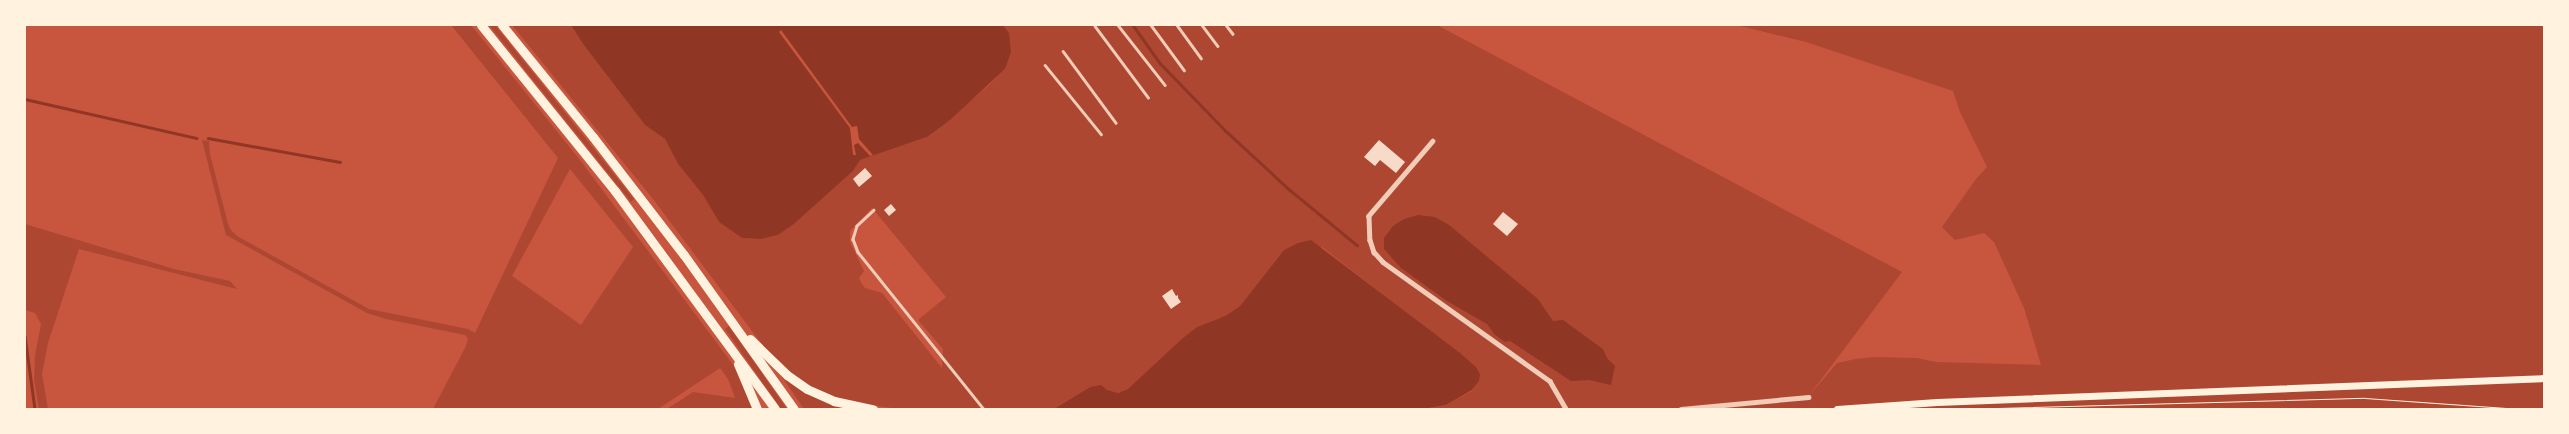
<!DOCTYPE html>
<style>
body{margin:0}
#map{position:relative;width:2569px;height:434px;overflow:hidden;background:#c8553d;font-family:"Sofia Sans Condensed",sans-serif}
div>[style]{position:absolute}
.green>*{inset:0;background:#ae4732}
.water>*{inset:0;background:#8f3625}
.pier>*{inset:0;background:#c8553d}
.stream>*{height:2.5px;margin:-1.25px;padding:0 1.25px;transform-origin:1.25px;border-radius:1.25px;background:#8f3625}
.building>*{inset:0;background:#f7dbc8}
.path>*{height:1px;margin:-0.5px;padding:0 0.5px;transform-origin:0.5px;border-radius:0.5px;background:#fff3e0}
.service>*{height:2.5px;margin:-1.25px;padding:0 1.25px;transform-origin:1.25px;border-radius:1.25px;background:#f1ccb7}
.minor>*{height:4.5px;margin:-2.25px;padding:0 2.25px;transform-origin:2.25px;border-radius:2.25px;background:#f1ccb7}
.primary>*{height:7px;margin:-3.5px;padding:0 3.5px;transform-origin:3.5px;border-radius:3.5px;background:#fff3e0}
.motorway>*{height:9px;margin:-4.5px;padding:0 4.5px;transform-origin:4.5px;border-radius:4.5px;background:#fff3e0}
span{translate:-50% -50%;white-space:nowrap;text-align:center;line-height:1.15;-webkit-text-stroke:4.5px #fff3e0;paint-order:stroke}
.frame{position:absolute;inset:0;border:26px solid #fff3e0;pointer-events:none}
</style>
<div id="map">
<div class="green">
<div style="clip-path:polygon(evenodd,451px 25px,471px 25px,580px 160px,731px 362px,739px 375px,752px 409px,667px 409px,693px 392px,735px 398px,728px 379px,720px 368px,658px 409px,433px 409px,466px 346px,468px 339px,465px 335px,386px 319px,367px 313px,226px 235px,202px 140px,209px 141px,210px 154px,228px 224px,231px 230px,237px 236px,369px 309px,468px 329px,475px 333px,558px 158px,451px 25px,570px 169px,633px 247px,581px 325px,512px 276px,570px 169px)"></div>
<div style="clip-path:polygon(489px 25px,495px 25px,634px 199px,631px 202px)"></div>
<div style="clip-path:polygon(evenodd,512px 25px,571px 25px,583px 44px,645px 125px,665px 139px,678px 164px,703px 195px,719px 222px,742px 238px,761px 239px,778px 235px,794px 224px,853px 171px,860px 160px,927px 137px,988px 86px,1005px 69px,1009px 33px,1003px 25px,1437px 25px,1902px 272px,1808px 397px,1837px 363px,1856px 359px,1875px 357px,1917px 358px,1936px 362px,2041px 365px,2024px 308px,1994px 242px,1984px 233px,1955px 240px,1942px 227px,1976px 179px,1987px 167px,1960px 112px,1953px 91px,1806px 42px,1736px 25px,2544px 25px,2544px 409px,1422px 409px,1446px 405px,1472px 391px,1479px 381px,1476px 367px,1322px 247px,1284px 250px,1240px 306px,1225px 316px,1197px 327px,1184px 337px,1147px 374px,1128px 389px,1118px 393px,1090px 387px,1054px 409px,898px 409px,845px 401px,810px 386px,785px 369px,764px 347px,653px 199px,512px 25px,872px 208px,946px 297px,918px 320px,943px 349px,942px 368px,882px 293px,865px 288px,862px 284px,859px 278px,864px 271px,850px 242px,850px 231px,872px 208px)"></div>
<div style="clip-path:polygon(25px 224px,174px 269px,230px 281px,237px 289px,79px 249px,48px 343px,42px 374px,48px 409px,39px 409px,34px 380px,35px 355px,41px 324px,35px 313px,25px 310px)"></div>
<div style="clip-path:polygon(729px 326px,759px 369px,787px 409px,781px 409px,725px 329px)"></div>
<div style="clip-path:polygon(782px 377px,823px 401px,850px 409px,804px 409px)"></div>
</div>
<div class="water">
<div style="clip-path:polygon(571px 25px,1003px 25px,1009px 33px,1011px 52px,1005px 69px,950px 120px,927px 137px,860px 160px,853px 171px,794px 224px,778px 235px,761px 239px,742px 238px,719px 222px,703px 195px,678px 164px,665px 139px,645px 125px,583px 44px)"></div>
<div style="clip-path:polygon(1418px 215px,1435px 217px,1449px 225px,1538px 299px,1553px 321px,1563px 320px,1603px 349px,1607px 358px,1615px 366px,1611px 385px,1589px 380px,1571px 381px,1510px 341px,1505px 342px,1494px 334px,1487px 324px,1447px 301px,1401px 268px,1384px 249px,1384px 238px,1393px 226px,1404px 219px)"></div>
<div style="clip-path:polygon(1311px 240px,1460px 353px,1476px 367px,1480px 374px,1479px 381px,1472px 390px,1446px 405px,1422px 409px,1054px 409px,1090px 387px,1101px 385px,1107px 390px,1118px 393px,1128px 389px,1184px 337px,1197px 327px,1225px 316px,1240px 306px,1284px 250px,1298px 243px)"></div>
</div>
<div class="pier">
<div style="clip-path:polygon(781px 30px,852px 127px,857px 126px,859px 139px,873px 155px,870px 156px,858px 143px,854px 145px,856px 155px,853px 155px,850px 128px,779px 32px)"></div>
</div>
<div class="stream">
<div style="left:1133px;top:25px;width:47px;rotate:54.6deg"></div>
<div style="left:1160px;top:63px;width:95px;rotate:45.9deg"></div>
<div style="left:1226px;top:131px;width:87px;rotate:42.7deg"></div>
<div style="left:1290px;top:190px;width:87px;rotate:39.4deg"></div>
<div style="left:25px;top:99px;width:176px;rotate:12.8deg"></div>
<div style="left:208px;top:138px;width:134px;rotate:10.3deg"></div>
<div style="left:25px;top:336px;width:74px;rotate:82.2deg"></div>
</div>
<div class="building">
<div style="clip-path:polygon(1379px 140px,1405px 162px,1396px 173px,1380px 160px,1375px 166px,1364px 157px)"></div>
<div style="clip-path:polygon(865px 168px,872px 176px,859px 187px,853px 179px)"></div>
<div style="clip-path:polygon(891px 204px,896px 210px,889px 216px,884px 210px)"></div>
<div style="clip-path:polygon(1503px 212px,1518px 224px,1507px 236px,1493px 224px)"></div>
<div style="clip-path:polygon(1172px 289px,1176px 296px,1178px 295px,1178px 298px,1181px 302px,1171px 309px,1162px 296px)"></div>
</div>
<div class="path">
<div style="left:1998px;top:408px;width:367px;rotate:-1.6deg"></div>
<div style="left:2365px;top:398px;width:152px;rotate:4.1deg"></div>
</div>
<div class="service">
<div style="left:1118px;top:25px;width:76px;rotate:51.9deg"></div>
<div style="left:1151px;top:25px;width:56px;rotate:53.7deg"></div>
<div style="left:1177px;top:25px;width:41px;rotate:54deg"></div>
<div style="left:1202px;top:25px;width:26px;rotate:53deg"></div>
<div style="left:1226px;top:25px;width:11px;rotate:52deg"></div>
<div style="left:1095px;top:26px;width:89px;rotate:53.3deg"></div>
<div style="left:1063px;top:51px;width:89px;rotate:53.6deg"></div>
<div style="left:1045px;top:65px;width:89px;rotate:50.9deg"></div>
<div style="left:874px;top:210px;width:23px;rotate:137deg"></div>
<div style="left:857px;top:226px;width:14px;rotate:107deg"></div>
<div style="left:853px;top:239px;width:14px;rotate:69deg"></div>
<div style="left:858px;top:252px;width:201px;rotate:51.3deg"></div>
</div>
<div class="minor">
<div style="left:1433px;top:141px;width:99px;rotate:130.5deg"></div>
<div style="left:1369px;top:216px;width:24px;rotate:88deg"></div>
<div style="left:1370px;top:240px;width:13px;rotate:72deg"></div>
<div style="left:1374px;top:252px;width:13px;rotate:48deg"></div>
<div style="left:1383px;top:262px;width:205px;rotate:35.5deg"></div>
<div style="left:1550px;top:381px;width:32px;rotate:60deg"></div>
<div style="left:1681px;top:409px;width:128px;rotate:-5.4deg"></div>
</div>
<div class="primary">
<div style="left:1837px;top:409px;width:100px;rotate:-4deg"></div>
<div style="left:1937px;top:402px;width:607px;rotate:-2.26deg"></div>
</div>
<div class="motorway">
<div style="left:481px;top:25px;width:213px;rotate:51.1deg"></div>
<div style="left:615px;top:191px;width:270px;rotate:53.7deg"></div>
<div style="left:502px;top:25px;width:144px;rotate:50.9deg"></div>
<div style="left:593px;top:137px;width:149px;rotate:52.4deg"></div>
<div style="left:684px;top:255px;width:189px;rotate:54.5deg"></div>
<div style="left:750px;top:339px;width:52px;rotate:44.2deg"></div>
<div style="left:787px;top:375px;width:24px;rotate:35deg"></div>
<div style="left:807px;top:389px;width:30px;rotate:24deg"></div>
<div style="left:834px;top:401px;width:40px;rotate:12deg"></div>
<div style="left:738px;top:364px;width:49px;rotate:67.1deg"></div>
</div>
<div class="frame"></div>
</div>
